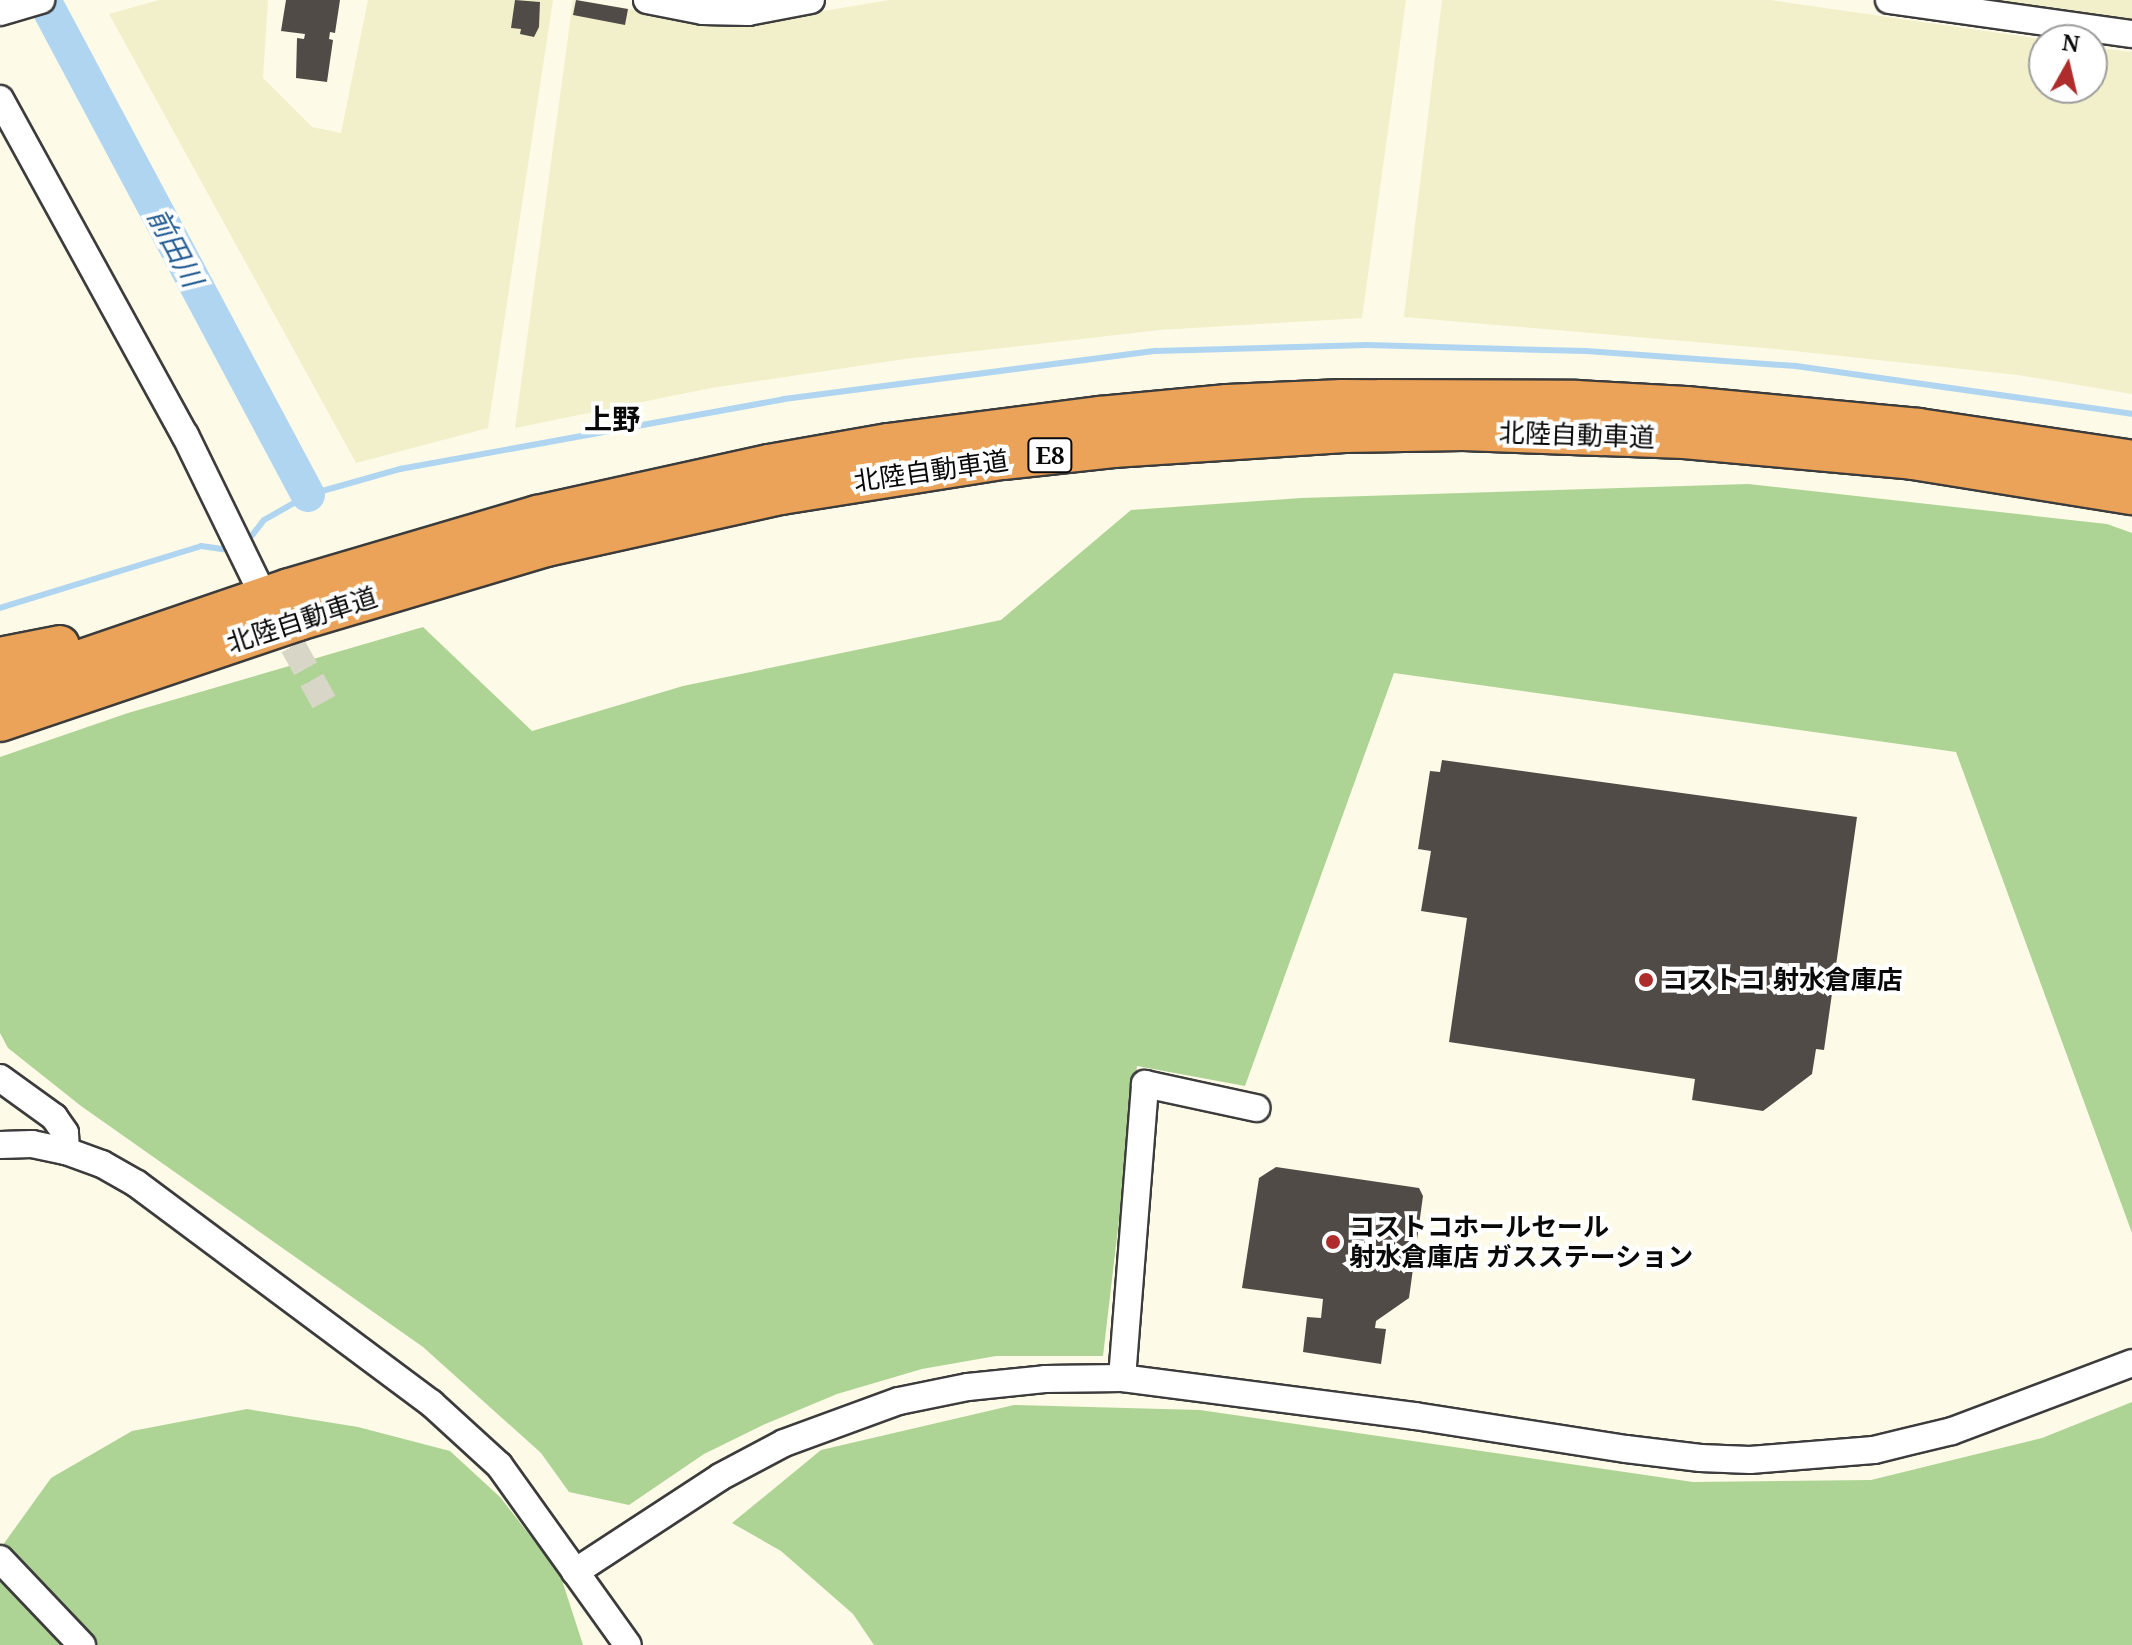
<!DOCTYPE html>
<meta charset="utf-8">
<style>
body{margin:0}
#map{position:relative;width:2132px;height:1645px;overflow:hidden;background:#fdfae7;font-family:"Noto Serif","Noto Sans JP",serif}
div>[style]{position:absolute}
.farmland>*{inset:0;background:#f1f0ca}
.forest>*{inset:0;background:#aed495}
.stream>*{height:6px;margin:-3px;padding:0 3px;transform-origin:3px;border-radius:3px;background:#b0d5f1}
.river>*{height:34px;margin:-17px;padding:0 17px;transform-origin:17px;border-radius:17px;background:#b0d5f1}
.building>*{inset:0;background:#514b47}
.minor-tunnel>*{height:26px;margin-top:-13px;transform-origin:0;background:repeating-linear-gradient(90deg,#d8d6c6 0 26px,transparent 0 39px)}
.roads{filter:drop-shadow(2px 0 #3c3c3c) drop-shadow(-2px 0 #3c3c3c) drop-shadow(0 2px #3c3c3c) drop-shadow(0 -2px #3c3c3c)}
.minor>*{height:26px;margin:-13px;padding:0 13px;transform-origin:13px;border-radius:13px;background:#fff}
.highway>*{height:38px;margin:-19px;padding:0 19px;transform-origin:19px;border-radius:19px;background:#eaa358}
.dots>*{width:22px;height:22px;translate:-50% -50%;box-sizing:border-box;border:4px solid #fff;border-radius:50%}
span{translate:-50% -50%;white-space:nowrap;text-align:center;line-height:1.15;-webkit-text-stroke:8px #fff;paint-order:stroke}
.shield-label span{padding:2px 6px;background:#fff;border:2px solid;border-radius:6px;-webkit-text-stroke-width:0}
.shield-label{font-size:24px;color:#090909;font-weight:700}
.street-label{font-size:26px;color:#090909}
.poi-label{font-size:26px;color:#090909;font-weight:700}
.left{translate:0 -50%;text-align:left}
.water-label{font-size:28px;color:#1d5891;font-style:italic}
.neighbourhood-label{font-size:28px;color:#090909;font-weight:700}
.north{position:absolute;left:2028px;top:24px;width:80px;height:80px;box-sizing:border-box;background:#fff;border:2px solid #9d9d9d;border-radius:50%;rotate:8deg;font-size:22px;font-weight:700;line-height:32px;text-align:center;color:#090909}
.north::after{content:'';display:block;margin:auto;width:28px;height:36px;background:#ae2d2c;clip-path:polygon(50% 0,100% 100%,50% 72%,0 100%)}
</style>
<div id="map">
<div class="farmland">
<div style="clip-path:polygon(159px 0,268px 0,263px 78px,312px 127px,341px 133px,368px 0,553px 0,488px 428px,356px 463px,109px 14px)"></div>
<div style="clip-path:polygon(573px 0,733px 26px,889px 0,1406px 0,1362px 318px,1160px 330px,905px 359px,711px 388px,515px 428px)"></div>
<div style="clip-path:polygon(1442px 0,1770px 0,2047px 40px,2044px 88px,2092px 88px,2092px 47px,2132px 52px,2132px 394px,2018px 375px,1776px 349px,1404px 317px)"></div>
<div style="clip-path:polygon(1996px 0,2132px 0,2132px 19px)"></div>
</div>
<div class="forest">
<div style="clip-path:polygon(1748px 484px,2107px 524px,2132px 533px,2132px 1233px,1956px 752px,1394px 673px,1245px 1086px,1137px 1066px,1103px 1356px,996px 1356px,922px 1369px,837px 1394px,763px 1425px,704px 1454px,629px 1505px,569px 1492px,541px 1453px,423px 1347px,81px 1106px,8px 1048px,0 1033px,0 757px,128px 713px,423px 627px,532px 731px,683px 686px,1001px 620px,1131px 510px,1301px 498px)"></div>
<div style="clip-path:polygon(2132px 1402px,2132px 1645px,874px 1645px,853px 1614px,781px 1551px,732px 1523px,821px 1450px,1014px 1405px,1200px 1410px,1693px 1482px,1871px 1480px,2042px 1438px)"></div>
<div style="clip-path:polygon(247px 1409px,358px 1427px,450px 1451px,500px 1497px,560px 1574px,583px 1645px,0 1645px,0 1549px,51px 1478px,132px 1431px)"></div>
</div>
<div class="stream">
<div style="left:246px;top:543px;width:29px;rotate:-52deg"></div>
<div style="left:264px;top:520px;width:51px;rotate:-29.6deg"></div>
<div style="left:308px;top:495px;width:96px;rotate:-15.8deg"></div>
<div style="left:400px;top:469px;width:390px;rotate:-10.3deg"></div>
<div style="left:784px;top:399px;width:375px;rotate:-7.4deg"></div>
<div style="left:1156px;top:351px;width:211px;rotate:-1.6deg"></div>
<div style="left:1367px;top:345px;width:219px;rotate:1.6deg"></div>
<div style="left:1586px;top:351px;width:211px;rotate:4.1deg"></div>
<div style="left:1796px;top:366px;width:339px;rotate:8.1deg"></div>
<div style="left:0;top:608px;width:210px;rotate:-17.1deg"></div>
<div style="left:201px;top:546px;width:30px;rotate:8deg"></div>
</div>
<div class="river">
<div style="left:44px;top:0;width:561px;rotate:61.93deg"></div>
</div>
<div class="building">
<div style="clip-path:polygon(286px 0,340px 0,335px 33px,330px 32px,329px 39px,333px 40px,327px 82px,296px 78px,297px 38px,304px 39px,305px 34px,281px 31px)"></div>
<div style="clip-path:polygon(515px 0,540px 2px,539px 27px,534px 37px,520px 34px,521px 29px,511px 28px)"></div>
<div style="clip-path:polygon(576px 0,628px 9px,625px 25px,573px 15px)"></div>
<div style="clip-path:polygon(1442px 760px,1857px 817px,1824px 1050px,1816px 1049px,1812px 1074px,1763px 1111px,1692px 1100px,1695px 1079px,1449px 1042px,1467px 918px,1421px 911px,1431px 851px,1418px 849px,1430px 771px,1440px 772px)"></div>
<div style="clip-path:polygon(1276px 1167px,1419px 1188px,1423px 1196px,1409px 1298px,1376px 1321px,1375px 1328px,1386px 1329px,1381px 1364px,1303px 1352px,1307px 1317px,1321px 1318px,1323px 1299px,1242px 1288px,1259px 1178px)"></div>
</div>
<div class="minor-tunnel">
<div style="left:274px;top:612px;width:103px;rotate:60.9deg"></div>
</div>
<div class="roads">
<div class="minor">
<div style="left:647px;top:0;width:57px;rotate:11.1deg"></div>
<div style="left:703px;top:11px;width:45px;rotate:1.3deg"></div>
<div style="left:748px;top:12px;width:64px;rotate:-10.8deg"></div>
<div style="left:1889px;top:0;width:245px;rotate:8deg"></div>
<div style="left:0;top:12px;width:43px;rotate:-16.3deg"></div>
<div style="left:0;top:99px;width:384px;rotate:61.2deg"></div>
<div style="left:185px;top:435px;width:167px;rotate:64deg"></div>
<div style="left:0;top:1078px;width:67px;rotate:35.8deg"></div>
<div style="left:54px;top:1117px;width:19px;rotate:55deg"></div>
<div style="left:65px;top:1133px;width:18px;rotate:87deg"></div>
<div style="left:0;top:1145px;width:32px;rotate:-2deg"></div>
<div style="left:32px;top:1144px;width:35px;rotate:12deg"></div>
<div style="left:66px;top:1151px;width:38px;rotate:20deg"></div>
<div style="left:102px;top:1164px;width:40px;rotate:29.7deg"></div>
<div style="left:137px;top:1184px;width:367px;rotate:36.7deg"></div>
<div style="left:431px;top:1403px;width:92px;rotate:42.4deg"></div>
<div style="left:499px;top:1465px;width:221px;rotate:54.4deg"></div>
<div style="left:1122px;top:1378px;width:295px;rotate:-85.5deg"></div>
<div style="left:1145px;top:1084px;width:114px;rotate:12.2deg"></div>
<div style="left:0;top:1559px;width:119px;rotate:46.4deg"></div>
<div style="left:575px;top:1572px;width:173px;rotate:-33.2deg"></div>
<div style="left:720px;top:1477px;width:72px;rotate:-28deg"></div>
<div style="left:784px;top:1443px;width:122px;rotate:-20.1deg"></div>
<div style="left:899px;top:1401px;width:70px;rotate:-11.5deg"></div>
<div style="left:968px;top:1387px;width:77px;rotate:-5.9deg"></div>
<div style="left:1045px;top:1379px;width:77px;rotate:-0.7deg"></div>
<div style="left:1122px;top:1378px;width:295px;rotate:7.4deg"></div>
<div style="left:1415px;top:1416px;width:214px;rotate:8.9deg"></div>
<div style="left:1626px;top:1449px;width:75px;rotate:6.9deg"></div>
<div style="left:1700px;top:1458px;width:50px;rotate:2.3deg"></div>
<div style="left:1750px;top:1460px;width:124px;rotate:-4.6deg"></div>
<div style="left:1874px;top:1450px;width:80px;rotate:-13.7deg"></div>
<div style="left:1952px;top:1431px;width:192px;rotate:-20.7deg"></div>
</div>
<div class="highway">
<div style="left:0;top:657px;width:61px;rotate:-11.3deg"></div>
<div style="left:0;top:687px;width:305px;rotate:-18.9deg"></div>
<div style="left:289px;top:588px;width:259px;rotate:-16.4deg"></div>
<div style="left:537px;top:515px;width:238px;rotate:-12.4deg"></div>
<div style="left:769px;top:464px;width:121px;rotate:-10deg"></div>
<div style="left:888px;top:443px;width:214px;rotate:-7.3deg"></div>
<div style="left:1100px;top:416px;width:128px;rotate:-5.4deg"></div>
<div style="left:1227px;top:404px;width:115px;rotate:-2.5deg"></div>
<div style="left:1342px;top:399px;width:234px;rotate:0.2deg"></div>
<div style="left:1576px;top:400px;width:110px;rotate:3.1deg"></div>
<div style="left:1686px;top:406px;width:234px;rotate:5.4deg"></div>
<div style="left:1919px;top:428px;width:215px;rotate:8.5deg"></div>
<div style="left:0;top:722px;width:315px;rotate:-18.7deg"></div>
<div style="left:298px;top:621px;width:259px;rotate:-16.6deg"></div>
<div style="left:546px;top:547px;width:241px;rotate:-12.5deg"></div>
<div style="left:781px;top:495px;width:225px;rotate:-9deg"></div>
<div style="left:1003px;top:460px;width:111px;rotate:-6.2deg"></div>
<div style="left:1113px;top:448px;width:232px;rotate:-3.7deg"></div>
<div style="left:1345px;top:433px;width:118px;rotate:-1deg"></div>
<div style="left:1463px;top:431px;width:221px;rotate:2.1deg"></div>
<div style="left:1684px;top:439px;width:230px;rotate:5.2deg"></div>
<div style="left:1913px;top:460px;width:222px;rotate:9.1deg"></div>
</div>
</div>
<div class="dots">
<div style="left:1646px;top:980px;background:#ae2d2c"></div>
<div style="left:1333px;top:1242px;background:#ae2d2c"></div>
</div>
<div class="shield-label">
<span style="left:1050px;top:455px">E8</span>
</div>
<div class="street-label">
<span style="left:1577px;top:435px;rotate:2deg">北陸自動車道</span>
<span style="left:931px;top:471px;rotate:-8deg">北陸自動車道</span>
<span style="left:302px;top:620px;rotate:-18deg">北陸自動車道</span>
</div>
<div class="poi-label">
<span class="left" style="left:1662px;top:980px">コストコ 射水倉庫店</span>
<span class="left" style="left:1349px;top:1242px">コストコホールセール<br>射水倉庫店 ガスステーション</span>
</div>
<div class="water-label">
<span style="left:176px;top:247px;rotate:62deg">前田川</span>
</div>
<div class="neighbourhood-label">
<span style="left:612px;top:418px">上野</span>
</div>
<div class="north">N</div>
</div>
